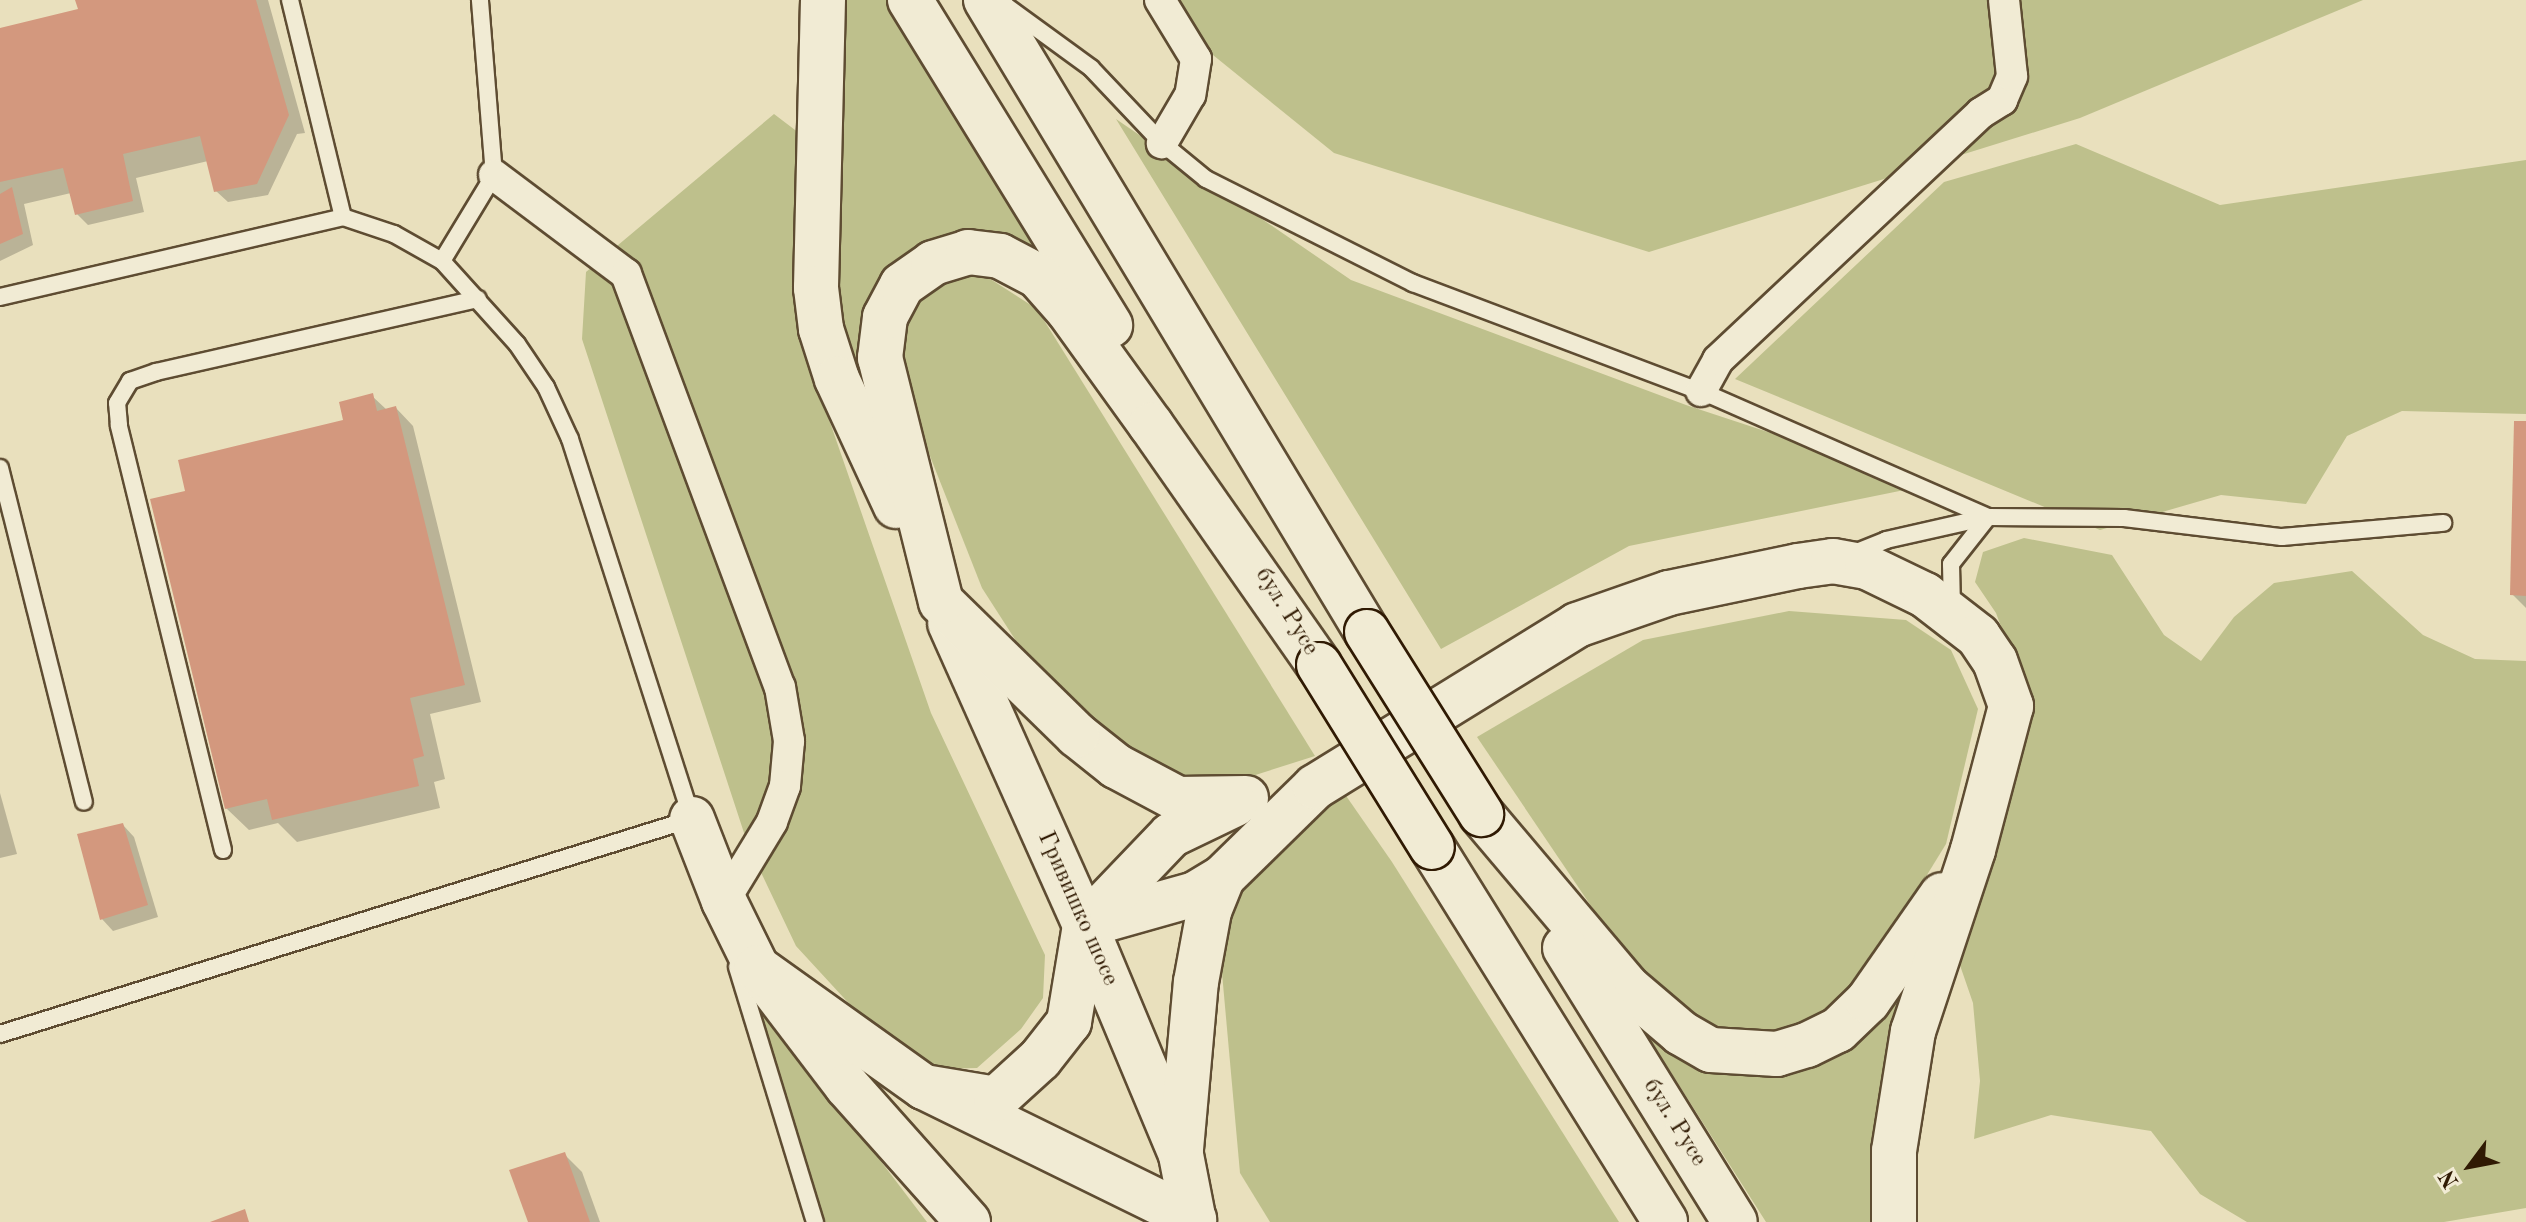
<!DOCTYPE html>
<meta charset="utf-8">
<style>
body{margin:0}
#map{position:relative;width:2526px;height:1222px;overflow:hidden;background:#e9e0bd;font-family:"Old Standard TT",serif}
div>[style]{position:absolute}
.green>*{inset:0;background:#bec08c}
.shadow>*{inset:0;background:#0003}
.building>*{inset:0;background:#d3987e}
.roads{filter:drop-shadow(2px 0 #5e4c32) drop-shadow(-2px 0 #5e4c32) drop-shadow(0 2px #5e4c32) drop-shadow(0 -2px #5e4c32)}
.lane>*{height:16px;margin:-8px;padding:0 8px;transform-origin:8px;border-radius:8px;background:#f1ebd4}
.street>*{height:30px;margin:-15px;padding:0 15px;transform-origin:15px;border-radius:15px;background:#f1ebd4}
.secondary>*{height:44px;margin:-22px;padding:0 22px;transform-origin:22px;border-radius:22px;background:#f1ebd4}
.bridges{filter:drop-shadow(2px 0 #301a03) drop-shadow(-2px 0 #301a03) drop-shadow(0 2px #301a03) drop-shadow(0 -2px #301a03)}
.secondary-bridge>*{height:44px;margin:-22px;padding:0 22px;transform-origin:22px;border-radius:22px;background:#f1ebd4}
span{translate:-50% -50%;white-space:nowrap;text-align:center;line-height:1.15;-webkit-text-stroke:7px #f1ebd4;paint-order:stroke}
.street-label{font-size:24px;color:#301a03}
.north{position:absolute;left:2430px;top:1126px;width:80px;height:80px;-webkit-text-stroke:6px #f1ebd4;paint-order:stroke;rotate:238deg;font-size:22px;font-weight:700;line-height:32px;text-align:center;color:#301a03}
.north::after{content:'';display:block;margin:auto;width:28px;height:36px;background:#301a03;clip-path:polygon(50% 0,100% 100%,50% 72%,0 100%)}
</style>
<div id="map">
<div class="green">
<div style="clip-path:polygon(841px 0,893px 0,1053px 269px,894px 269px,905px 501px,850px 365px,835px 297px)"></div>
<div style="clip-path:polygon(1145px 0,2363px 0,2080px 118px,1649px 252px,1334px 153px)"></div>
<div style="clip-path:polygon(774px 114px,799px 133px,808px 359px,931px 713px,1045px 955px,1043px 998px,1021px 1029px,977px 1068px,933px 1069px,866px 1022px,796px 946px,748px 845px,582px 339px,586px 272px)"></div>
<div style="clip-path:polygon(1116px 119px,1351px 280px,1686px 405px,1929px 485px,1629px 546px,1441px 649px)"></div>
<div style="clip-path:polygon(2076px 144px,2220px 205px,2526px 160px,2526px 414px,2402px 411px,2347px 436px,2306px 504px,2221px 495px,2100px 530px,1735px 379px,1944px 182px)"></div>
<div style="clip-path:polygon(984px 275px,1037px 309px,1315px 756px,1211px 789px,1175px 785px,1071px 705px,1020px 647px,982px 588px,900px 380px,896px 337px,911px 305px,942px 281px)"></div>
<div style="clip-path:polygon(2024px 538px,2112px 555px,2164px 635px,2201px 661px,2234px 617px,2274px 583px,2352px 571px,2423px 635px,2475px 659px,2526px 661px,2526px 1208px,2444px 1222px,2247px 1222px,2200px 1194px,2151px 1131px,2051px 1115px,1974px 1139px,1980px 1081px,1973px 1003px,1953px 945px,2032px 711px,1996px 613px,1975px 582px,1983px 552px)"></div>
<div style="clip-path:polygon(1789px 611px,1906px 620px,1951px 650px,1978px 709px,1946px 844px,1855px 992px,1806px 1028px,1748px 1037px,1688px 1020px,1639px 977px,1477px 737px,1643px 640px)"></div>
<div style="clip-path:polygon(1342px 790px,1392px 862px,1619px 1222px,1270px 1222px,1240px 1173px,1222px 973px,1236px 876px)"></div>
<div style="clip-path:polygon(1920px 961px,1875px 1222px,1766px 1222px,1642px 1027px,1686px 1059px,1735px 1075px,1772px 1074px)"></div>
<div style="clip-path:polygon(750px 989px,927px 1222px,819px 1222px)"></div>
</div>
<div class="shadow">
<div style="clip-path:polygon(77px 0,268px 0,305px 133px,297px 134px,268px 195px,228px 202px,216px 191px,208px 161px,136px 178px,144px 212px,88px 225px,77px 214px,71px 193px,24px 204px,33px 245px,0 261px,0 30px,80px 11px)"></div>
<div style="clip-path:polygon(372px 396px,387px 410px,396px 408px,413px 426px,481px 702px,430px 714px,445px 779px,434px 782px,440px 808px,297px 842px,278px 823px,249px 830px,226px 808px,188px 492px,342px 422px)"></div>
<div style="clip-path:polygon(2526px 423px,2526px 608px,2512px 594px)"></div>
<div style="clip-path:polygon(0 793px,17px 854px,0 858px)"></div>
<div style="clip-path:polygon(123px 825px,134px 837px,158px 917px,113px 931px,102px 919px)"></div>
<div style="clip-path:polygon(565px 1155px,582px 1172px,600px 1222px,530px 1222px)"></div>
</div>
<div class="building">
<div style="clip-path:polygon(75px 0,256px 0,289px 115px,257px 184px,214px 192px,200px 136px,123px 154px,133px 201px,75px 215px,63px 168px,0 182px,0 28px,78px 9px)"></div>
<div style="clip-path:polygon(12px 187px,23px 234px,0 244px,0 194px)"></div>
<div style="clip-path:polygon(373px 393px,377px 411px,396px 406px,465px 685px,410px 698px,424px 756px,413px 759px,419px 786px,272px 820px,267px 799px,225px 809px,150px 499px,185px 491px,178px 460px,343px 420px,339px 402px)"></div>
<div style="clip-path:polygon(2514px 421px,2526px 421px,2526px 596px,2510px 595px)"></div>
<div style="clip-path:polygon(123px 823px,148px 905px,100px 920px,77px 834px)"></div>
<div style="clip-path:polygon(565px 1152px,590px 1222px,528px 1222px,509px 1170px)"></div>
<div style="clip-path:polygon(245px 1209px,249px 1222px,210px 1222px)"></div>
</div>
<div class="roads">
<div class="lane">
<div style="left:290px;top:0;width:223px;rotate:76.3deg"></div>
<div style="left:1006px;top:6px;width:105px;rotate:36.1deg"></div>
<div style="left:1091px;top:68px;width:103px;rotate:46.6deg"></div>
<div style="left:1162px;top:143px;width:57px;rotate:39.3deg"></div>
<div style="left:1206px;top:179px;width:232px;rotate:26.7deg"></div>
<div style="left:1413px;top:283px;width:317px;rotate:20.7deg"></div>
<div style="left:1710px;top:395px;width:304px;rotate:23.7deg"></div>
<div style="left:1988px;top:517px;width:60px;rotate:128.2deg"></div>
<div style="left:1951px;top:564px;width:43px;rotate:88.7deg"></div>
<div style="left:442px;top:261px;width:100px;rotate:-58.8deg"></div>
<div style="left:494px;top:175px;width:176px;rotate:-94.6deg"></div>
<div style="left:0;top:297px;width:352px;rotate:-13.1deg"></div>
<div style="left:343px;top:217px;width:54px;rotate:18.4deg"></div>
<div style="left:394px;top:234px;width:55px;rotate:29.4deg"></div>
<div style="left:442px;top:261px;width:112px;rotate:47.9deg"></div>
<div style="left:517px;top:344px;width:52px;rotate:56deg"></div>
<div style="left:546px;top:387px;width:57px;rotate:65.2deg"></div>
<div style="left:570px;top:439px;width:399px;rotate:72.2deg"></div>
<div style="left:0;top:468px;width:344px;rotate:75.9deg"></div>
<div style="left:1852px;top:554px;width:37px;rotate:-22deg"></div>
<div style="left:1886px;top:540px;width:105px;rotate:-12.7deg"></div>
<div style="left:1988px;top:517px;width:136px;rotate:0.4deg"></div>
<div style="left:2124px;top:518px;width:159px;rotate:6.9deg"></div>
<div style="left:2282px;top:537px;width:162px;rotate:-5deg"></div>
<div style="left:223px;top:850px;width:438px;rotate:-103.8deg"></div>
<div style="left:119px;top:425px;width:22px;rotate:-95deg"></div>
<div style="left:117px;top:403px;width:26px;rotate:-59deg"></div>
<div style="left:130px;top:381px;width:28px;rotate:-19deg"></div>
<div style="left:156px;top:372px;width:330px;rotate:-12.8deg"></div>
<div style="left:737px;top:967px;width:267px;rotate:73deg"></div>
<div style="left:0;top:1034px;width:724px;rotate:-17.28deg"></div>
</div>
<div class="street">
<div style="left:1160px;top:0;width:69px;rotate:58.6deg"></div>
<div style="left:1196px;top:59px;width:36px;rotate:99deg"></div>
<div style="left:1190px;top:95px;width:56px;rotate:120.3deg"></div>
<div style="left:494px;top:175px;width:165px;rotate:36.9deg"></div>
<div style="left:626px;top:274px;width:441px;rotate:69.6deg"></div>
<div style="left:780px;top:687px;width:55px;rotate:80.5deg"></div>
<div style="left:789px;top:741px;width:45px;rotate:95.1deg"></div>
<div style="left:785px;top:786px;width:38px;rotate:110deg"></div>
<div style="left:772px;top:822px;width:92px;rotate:121.3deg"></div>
<div style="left:1701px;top:391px;width:35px;rotate:-61deg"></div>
<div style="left:1718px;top:360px;width:361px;rotate:-43.2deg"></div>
<div style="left:1981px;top:113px;width:25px;rotate:-32deg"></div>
<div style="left:2002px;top:100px;width:26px;rotate:-67deg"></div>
<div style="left:2012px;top:76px;width:76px;rotate:-96deg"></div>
</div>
<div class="secondary">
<div style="left:823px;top:0;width:288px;rotate:91.4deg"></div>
<div style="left:816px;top:288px;width:41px;rotate:83deg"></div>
<div style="left:821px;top:329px;width:52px;rotate:72.3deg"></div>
<div style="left:837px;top:379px;width:140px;rotate:65.1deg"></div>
<div style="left:910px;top:0;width:382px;rotate:58.4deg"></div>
<div style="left:986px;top:0;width:738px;rotate:58.92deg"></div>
<div style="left:950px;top:623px;width:331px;rotate:65.9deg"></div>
<div style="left:1085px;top:925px;width:249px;rotate:67.3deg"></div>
<div style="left:1181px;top:1155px;width:68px;rotate:79deg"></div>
<div style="left:1246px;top:798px;width:68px;rotate:179.2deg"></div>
<div style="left:1178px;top:799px;width:70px;rotate:-152deg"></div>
<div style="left:1116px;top:766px;width:50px;rotate:-141.5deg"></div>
<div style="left:1077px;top:735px;width:190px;rotate:-135.6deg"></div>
<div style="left:941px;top:602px;width:252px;rotate:-104deg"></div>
<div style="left:880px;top:358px;width:41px;rotate:-83deg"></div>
<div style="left:885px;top:317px;width:36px;rotate:-62deg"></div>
<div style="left:902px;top:285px;width:38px;rotate:-35deg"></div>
<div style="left:933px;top:263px;width:37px;rotate:-17deg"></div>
<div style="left:968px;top:252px;width:32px;rotate:7deg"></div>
<div style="left:1000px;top:256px;width:43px;rotate:27.8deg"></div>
<div style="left:1038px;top:276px;width:45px;rotate:48.6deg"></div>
<div style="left:1068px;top:310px;width:142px;rotate:54.2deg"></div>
<div style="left:1151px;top:425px;width:293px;rotate:55deg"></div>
<div style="left:1481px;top:814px;width:226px;rotate:49.8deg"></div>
<div style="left:1627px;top:987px;width:71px;rotate:40.4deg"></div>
<div style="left:1681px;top:1033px;width:34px;rotate:30deg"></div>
<div style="left:1711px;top:1050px;width:66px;rotate:3.5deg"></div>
<div style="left:1777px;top:1054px;width:31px;rotate:-17deg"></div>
<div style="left:1807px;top:1045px;width:34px;rotate:-26deg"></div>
<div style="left:1838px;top:1030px;width:42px;rotate:-44deg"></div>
<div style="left:1868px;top:1001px;width:129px;rotate:-55.1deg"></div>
<div style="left:692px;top:819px;width:88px;rotate:68.7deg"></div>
<div style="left:724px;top:901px;width:75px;rotate:63.8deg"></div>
<div style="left:757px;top:968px;width:148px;rotate:52.7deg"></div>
<div style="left:847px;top:1086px;width:182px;rotate:48.3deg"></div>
<div style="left:1432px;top:847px;width:441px;rotate:58.1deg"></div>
<div style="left:1085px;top:925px;width:114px;rotate:-15.7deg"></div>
<div style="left:1195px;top:894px;width:31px;rotate:-31deg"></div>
<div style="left:1222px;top:878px;width:130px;rotate:-44.4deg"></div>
<div style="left:1315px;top:787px;width:308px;rotate:-31.7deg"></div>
<div style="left:1577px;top:625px;width:97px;rotate:-19.2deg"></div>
<div style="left:1669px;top:593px;width:132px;rotate:-11.8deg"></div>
<div style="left:1798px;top:566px;width:35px;rotate:-8deg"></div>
<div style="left:1833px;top:561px;width:35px;rotate:10deg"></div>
<div style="left:1867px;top:567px;width:64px;rotate:25.8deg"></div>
<div style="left:1925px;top:595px;width:67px;rotate:37.7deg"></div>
<div style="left:1978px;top:636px;width:30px;rotate:56deg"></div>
<div style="left:1995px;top:661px;width:48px;rotate:70.4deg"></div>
<div style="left:2011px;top:706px;width:149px;rotate:104.8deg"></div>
<div style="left:1973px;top:850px;width:191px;rotate:108.3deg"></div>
<div style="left:1913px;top:1031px;width:121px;rotate:99deg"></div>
<div style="left:1894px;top:1151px;width:71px;rotate:90deg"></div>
<div style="left:1565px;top:948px;width:322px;rotate:58.2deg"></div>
<div style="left:757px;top:968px;width:205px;rotate:35.5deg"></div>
<div style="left:924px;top:1087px;width:301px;rotate:26.1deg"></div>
<div style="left:924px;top:1087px;width:73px;rotate:9.5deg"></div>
<div style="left:996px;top:1099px;width:59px;rotate:-42.3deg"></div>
<div style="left:1040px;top:1059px;width:47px;rotate:-51.9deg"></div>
<div style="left:1069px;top:1022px;width:98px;rotate:-80.6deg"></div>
<div style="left:1085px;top:925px;width:124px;rotate:-46.3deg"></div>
<div style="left:1171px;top:835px;width:71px;rotate:-25.8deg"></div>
<div style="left:1181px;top:1149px;width:168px;rotate:-84.9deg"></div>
<div style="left:1196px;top:982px;width:72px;rotate:-79.6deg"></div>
<div style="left:1209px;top:911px;width:35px;rotate:-68deg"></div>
</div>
</div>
<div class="bridges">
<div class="secondary-bridge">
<div style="left:1367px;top:632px;width:215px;rotate:57.9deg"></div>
<div style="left:1319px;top:665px;width:214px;rotate:58.2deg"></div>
</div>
</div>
<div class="street-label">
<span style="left:1286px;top:612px;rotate:58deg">бул. Русе</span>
<span style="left:1077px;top:909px;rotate:66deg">Гривишко шосе</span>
<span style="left:1674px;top:1123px;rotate:58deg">бул. Русе</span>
</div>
<div class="north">N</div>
</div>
